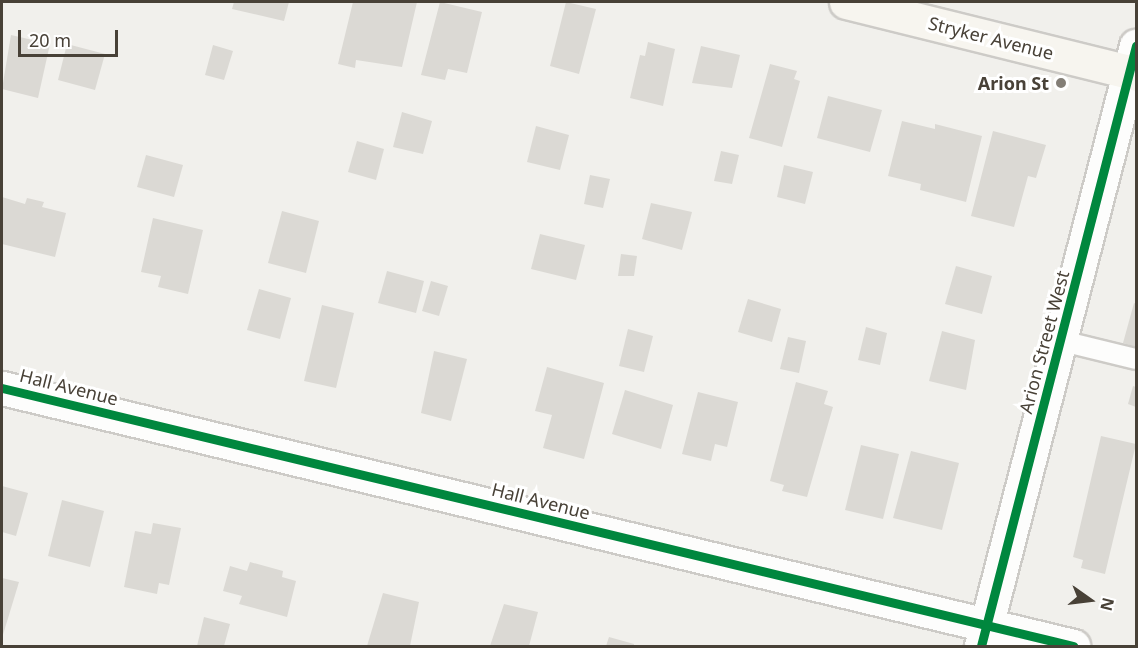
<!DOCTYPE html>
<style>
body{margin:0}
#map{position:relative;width:1138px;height:648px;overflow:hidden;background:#f1f0ec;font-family:"Noto Sans",sans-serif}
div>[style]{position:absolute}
.building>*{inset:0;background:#dbd9d4}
.roads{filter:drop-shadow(2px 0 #cdcbc7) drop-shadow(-2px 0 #cdcbc7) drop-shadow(0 2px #cdcbc7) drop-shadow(0 -2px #cdcbc7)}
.lane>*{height:20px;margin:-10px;padding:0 10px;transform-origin:10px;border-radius:10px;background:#fdfdfc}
.street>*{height:33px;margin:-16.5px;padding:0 16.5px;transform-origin:16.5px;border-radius:16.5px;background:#fdfdfc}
.secondary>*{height:33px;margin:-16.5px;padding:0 16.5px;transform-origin:16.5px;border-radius:16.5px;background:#f7f5ef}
.cycleway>*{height:9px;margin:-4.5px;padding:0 4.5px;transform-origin:4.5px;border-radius:4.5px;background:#00873e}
.dots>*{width:16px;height:16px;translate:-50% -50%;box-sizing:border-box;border:3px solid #fff;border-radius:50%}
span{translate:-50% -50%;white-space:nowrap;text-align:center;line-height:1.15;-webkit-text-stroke:6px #fff;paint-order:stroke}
.street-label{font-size:18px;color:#484137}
.poi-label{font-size:18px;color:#484137;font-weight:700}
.right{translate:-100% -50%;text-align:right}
.frame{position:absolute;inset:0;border:3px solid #484137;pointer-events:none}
.north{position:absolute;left:1060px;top:570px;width:60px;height:60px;-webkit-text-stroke:4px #fff;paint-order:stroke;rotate:104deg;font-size:16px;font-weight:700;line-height:24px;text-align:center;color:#484137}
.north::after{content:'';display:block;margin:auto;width:21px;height:27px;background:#484137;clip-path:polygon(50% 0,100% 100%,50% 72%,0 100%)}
.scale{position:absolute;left:18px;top:30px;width:100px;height:27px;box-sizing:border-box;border:3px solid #484137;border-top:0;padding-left:8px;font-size:18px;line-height:21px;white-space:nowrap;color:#484137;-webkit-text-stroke:4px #fff;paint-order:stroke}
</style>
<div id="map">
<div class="building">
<div style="clip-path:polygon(234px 2px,289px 2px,284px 21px,232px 9px)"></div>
<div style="clip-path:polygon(353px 2px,417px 2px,402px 67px,356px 60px,355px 68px,338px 64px)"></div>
<div style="clip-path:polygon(440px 2px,482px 12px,467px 73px,448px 69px,445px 80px,421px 75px)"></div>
<div style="clip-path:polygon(566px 2px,596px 9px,579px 74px,550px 66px)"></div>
<div style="clip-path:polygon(11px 35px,50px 44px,38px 98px,2px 89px)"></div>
<div style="clip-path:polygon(648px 42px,675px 49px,663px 106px,630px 98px,640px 55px,645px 56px)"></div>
<div style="clip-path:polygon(67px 44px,105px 54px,95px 90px,58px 80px)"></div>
<div style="clip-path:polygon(213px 45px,233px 51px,224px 80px,205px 75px)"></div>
<div style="clip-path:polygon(701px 46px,740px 55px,732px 88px,692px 83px)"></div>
<div style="clip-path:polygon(770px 64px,797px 71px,794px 79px,800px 81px,782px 147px,749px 138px)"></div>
<div style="clip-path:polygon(828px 96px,882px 110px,870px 152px,817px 138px)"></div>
<div style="clip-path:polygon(402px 112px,432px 121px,423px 154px,393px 147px)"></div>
<div style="clip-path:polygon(902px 121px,935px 129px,935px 124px,982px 136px,966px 202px,920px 190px,921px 184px,888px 176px)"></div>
<div style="clip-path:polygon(536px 126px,569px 135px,560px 170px,527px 162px)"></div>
<div style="clip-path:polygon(993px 131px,1046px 145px,1036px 178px,1028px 176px,1014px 227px,971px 216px)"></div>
<div style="clip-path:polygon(357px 141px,384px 149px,376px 180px,348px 172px)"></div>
<div style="clip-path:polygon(721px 151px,739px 155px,732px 184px,714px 181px)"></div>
<div style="clip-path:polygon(146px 155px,183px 165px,174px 197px,137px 187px)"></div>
<div style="clip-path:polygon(784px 165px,813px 172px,805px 204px,777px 197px)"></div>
<div style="clip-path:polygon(590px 175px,610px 179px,603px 208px,584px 204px)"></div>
<div style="clip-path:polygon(2px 197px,25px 204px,27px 198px,44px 202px,42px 207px,66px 213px,55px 257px,2px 244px)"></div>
<div style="clip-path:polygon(651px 203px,692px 212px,682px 250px,642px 239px)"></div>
<div style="clip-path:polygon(282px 211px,319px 221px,306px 273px,268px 263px)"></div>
<div style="clip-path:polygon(153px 218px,203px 230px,188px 294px,158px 287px,161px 276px,141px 272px)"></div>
<div style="clip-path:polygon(540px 234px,585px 245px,576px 280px,531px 269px)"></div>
<div style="clip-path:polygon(621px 254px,637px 256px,634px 276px,618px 276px)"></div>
<div style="clip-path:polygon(956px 266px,992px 276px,982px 314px,945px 304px)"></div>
<div style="clip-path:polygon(387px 271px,424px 281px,416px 313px,378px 303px)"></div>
<div style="clip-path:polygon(431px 281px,448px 286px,439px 316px,422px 311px)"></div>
<div style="clip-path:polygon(259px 289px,291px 298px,280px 339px,247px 330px)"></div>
<div style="clip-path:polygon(748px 299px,781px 309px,772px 342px,738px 332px)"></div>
<div style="clip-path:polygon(1134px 303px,1136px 304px,1136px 347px,1123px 343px)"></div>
<div style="clip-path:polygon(322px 305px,354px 313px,336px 388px,304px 381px)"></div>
<div style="clip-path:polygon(866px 327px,887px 333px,880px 365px,858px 360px)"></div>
<div style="clip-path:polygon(628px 329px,653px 336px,644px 372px,619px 366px)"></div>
<div style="clip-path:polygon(942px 331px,975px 340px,966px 390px,929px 381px)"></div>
<div style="clip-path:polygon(788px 337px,806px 341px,799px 373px,780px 369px)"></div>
<div style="clip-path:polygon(434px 351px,467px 359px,451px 421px,421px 413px)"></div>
<div style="clip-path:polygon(547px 367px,604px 383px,584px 459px,543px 448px,552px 415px,535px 411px)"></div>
<div style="clip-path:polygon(796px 382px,828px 391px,824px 404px,833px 407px,807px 497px,782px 491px,784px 485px,770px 481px)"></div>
<div style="clip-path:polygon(1133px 386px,1136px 387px,1136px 407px,1128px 404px)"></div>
<div style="clip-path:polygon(625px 390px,673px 405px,661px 449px,612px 434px)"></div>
<div style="clip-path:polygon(698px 392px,738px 402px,727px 447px,715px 444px,711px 461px,682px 454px)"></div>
<div style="clip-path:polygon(1101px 436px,1136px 444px,1105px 574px,1081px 568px,1083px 560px,1073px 557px)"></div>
<div style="clip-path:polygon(861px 445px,899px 454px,883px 519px,845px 510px)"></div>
<div style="clip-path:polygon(911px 451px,959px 463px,942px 530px,893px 518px)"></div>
<div style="clip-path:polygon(2px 486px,28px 493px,16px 536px,2px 532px)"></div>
<div style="clip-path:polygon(62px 500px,104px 511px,90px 567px,48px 556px)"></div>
<div style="clip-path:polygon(153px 523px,181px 528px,169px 585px,159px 583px,157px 594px,124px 587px,135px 531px,151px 534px)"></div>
<div style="clip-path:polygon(250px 562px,283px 571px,282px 577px,296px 581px,287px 617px,239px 604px,242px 596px,223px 591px,230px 566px,247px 571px)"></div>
<div style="clip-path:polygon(2px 578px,19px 582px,2px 638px)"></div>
<div style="clip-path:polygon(383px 593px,419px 602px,410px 646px,367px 646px)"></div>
<div style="clip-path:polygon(504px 604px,538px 612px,529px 646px,490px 646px)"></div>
<div style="clip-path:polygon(204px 617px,230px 624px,224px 646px,197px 646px)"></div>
<div style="clip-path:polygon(609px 637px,634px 644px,634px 646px,606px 646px)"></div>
</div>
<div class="roads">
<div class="lane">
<div style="left:1062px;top:341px;width:76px;rotate:13.7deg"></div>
</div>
<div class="street">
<div style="left:2px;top:388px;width:1102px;rotate:13.54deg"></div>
<div style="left:981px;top:646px;width:620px;rotate:-75.52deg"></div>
</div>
<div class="secondary">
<div style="left:846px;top:2px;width:299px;rotate:13.9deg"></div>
</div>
</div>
<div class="cycleway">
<div style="left:2px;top:388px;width:1102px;rotate:13.54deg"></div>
<div style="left:981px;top:646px;width:620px;rotate:-75.52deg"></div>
</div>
<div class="dots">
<div style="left:1061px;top:83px;background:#837e76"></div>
</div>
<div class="street-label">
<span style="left:991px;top:38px;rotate:14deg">Stryker Avenue</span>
<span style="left:1044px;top:342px;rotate:-75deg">Arion Street West</span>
<span style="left:69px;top:387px;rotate:14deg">Hall Avenue</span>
<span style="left:541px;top:501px;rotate:14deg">Hall Avenue</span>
</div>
<div class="poi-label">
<span class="right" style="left:1049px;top:83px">Arion St</span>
</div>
<div class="frame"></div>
<div class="north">N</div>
<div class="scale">20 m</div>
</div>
